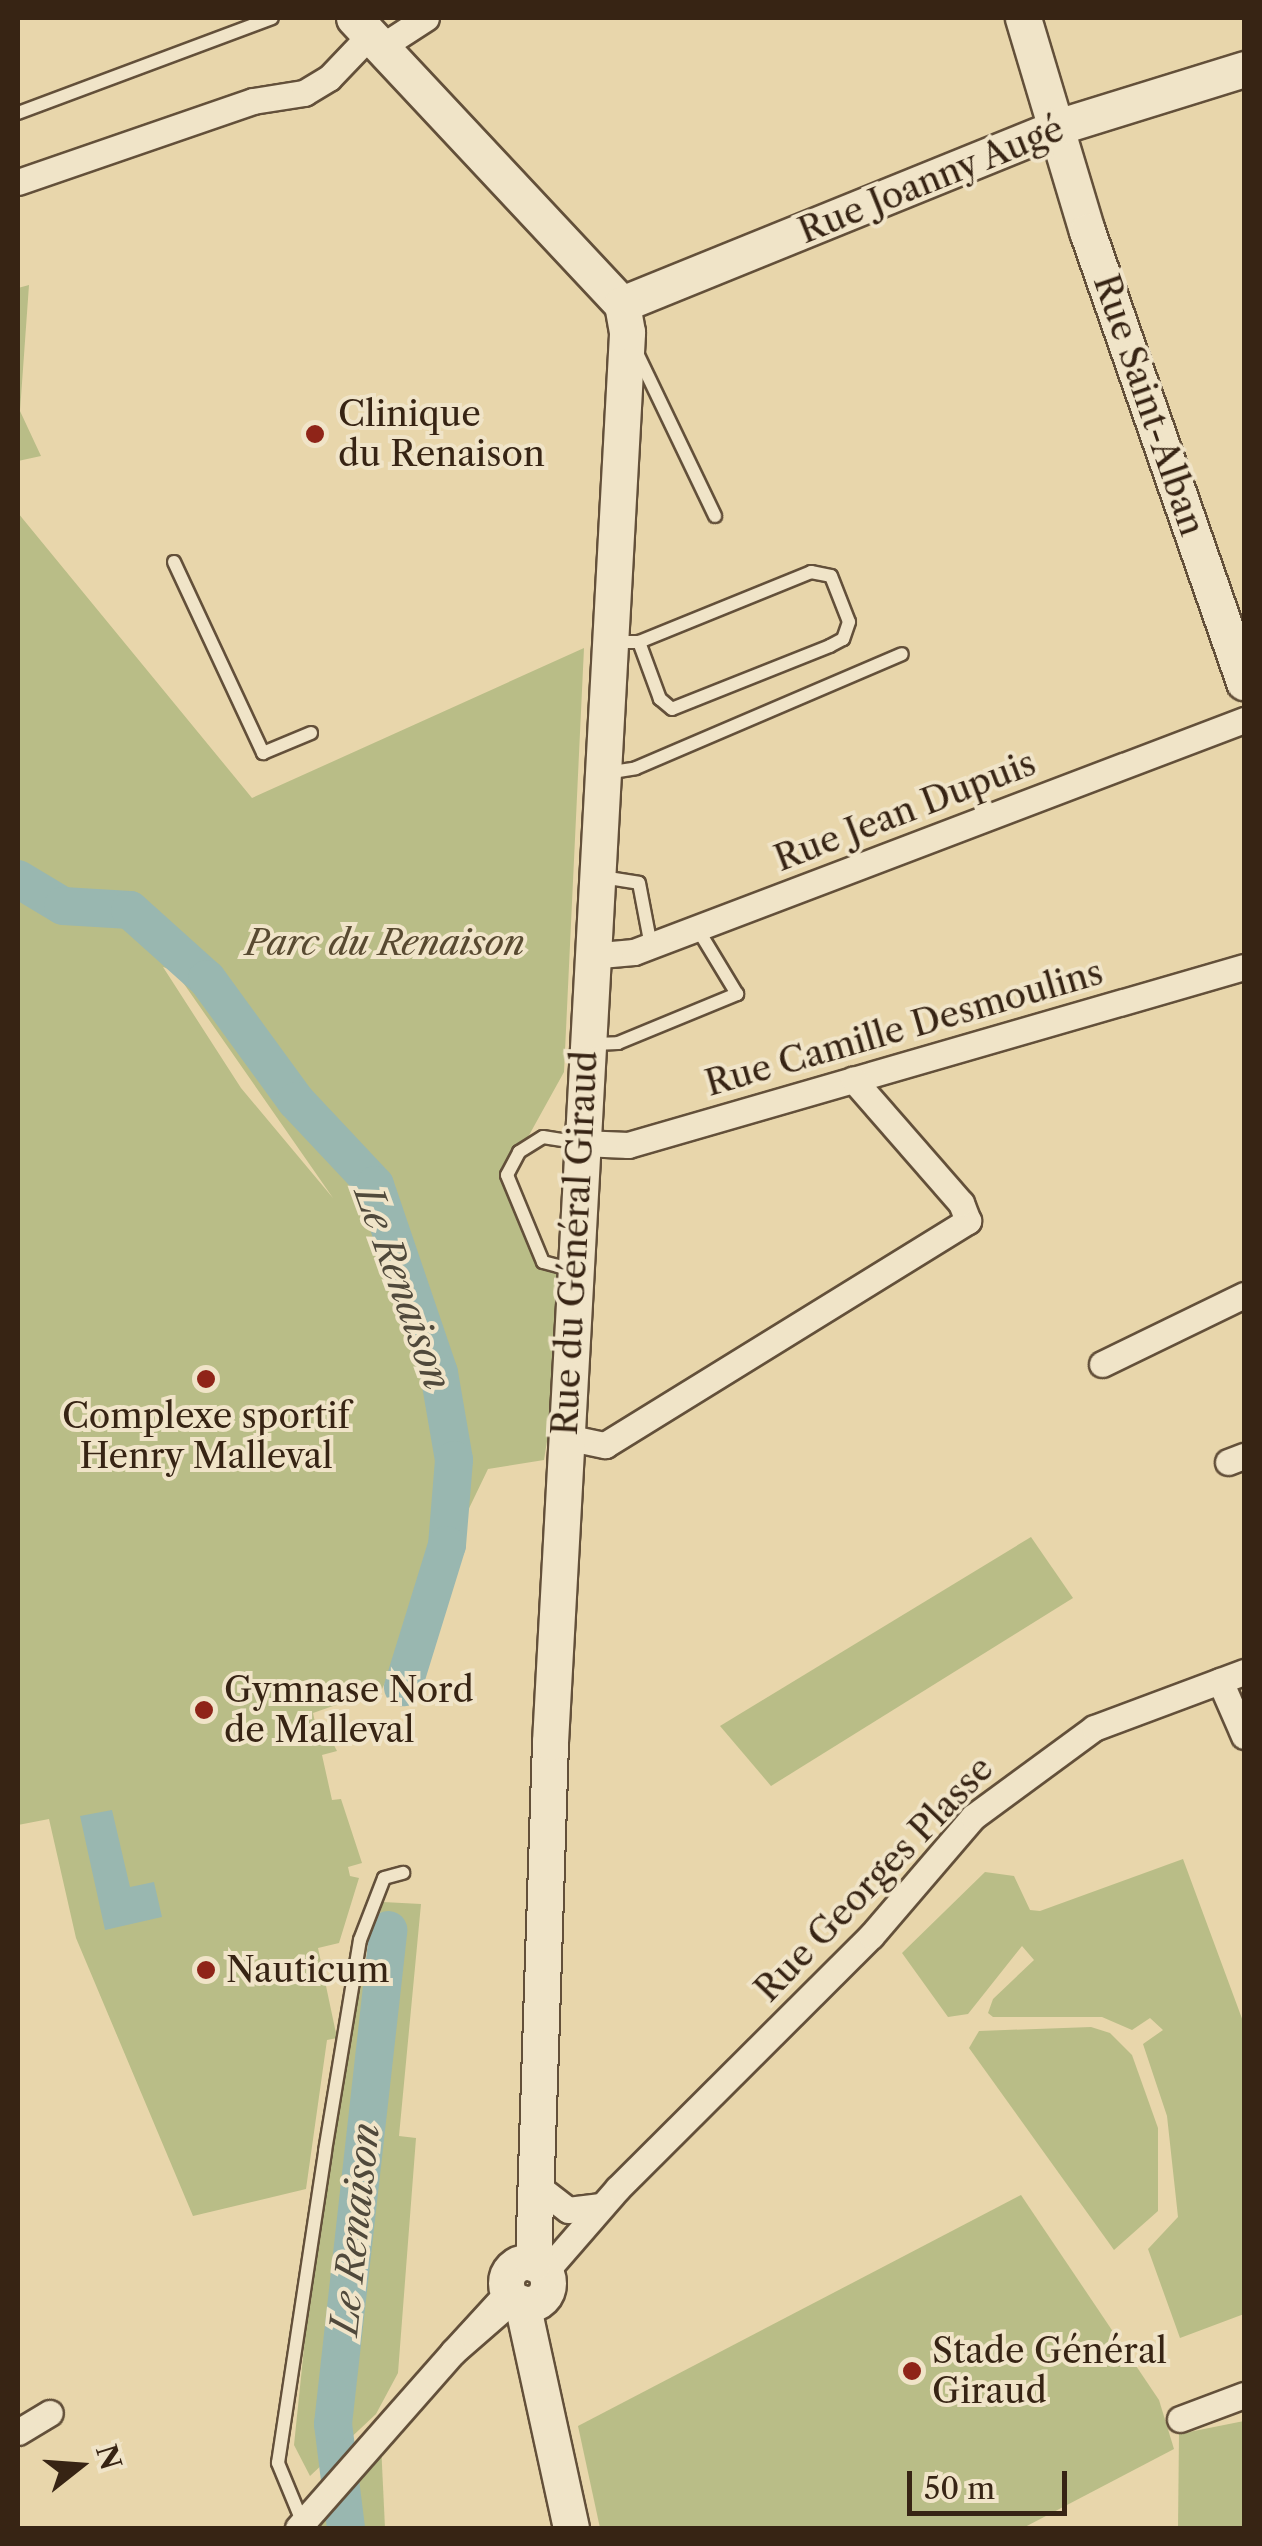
<!DOCTYPE html>
<meta charset="utf-8">
<style>
body{margin:0}
#map{position:relative;width:1262px;height:2546px;overflow:hidden;background:#e8d6ab;font-family:"Libre Caslon Text",serif}
div>[style]{position:absolute}
.green>*{inset:0;background:#b9bd87}
.water>*{inset:0;background:#99b7b0}
.river>*{height:38px;margin:-19px;padding:0 19px;transform-origin:19px;border-radius:19px;background:#99b7b0}
.roads{filter:drop-shadow(2px 0 #63503a) drop-shadow(-2px 0 #63503a) drop-shadow(0 2px #63503a) drop-shadow(0 -2px #63503a)}
.lane>*{height:12px;margin:-6px;padding:0 6px;transform-origin:6px;border-radius:6px;background:#f0e4c8}
.street>*{height:25px;margin:-12.5px;padding:0 12.5px;transform-origin:12.5px;border-radius:12.5px;background:#f0e4c8}
.secondary>*{height:35px;margin:-17.5px;padding:0 17.5px;transform-origin:17.5px;border-radius:17.5px;background:#f0e4c8}
.secondary>.ring{margin:-17.5px;padding:0;box-sizing:content-box;background:none;border:35px solid #f0e4c8;border-radius:50%}
.dots>*{width:28px;height:28px;translate:-50% -50%;box-sizing:border-box;border:5px solid #f0e4c8;border-radius:50%}
span{translate:-50% -50%;white-space:nowrap;text-align:center;line-height:1.15;-webkit-text-stroke:8px #f0e4c8;paint-order:stroke}
.street-label{font-size:35px;color:#372414}
.poi-label{font-size:35px;color:#372414}
.left{translate:0 -50%;text-align:left}
.park-label{font-size:35px;color:#584a31;font-style:italic}
.water-label{font-size:38px;color:#50493b;font-style:italic}
.frame{position:absolute;inset:0;border:20px solid #372414;pointer-events:none}
.north{position:absolute;left:30px;top:2416px;width:100px;height:100px;-webkit-text-stroke:8px #f0e4c8;paint-order:stroke;rotate:73deg;font-size:28px;font-weight:700;line-height:40px;text-align:center;color:#372414}
.north::after{content:'';display:block;margin:auto;width:35px;height:45px;background:#372414;clip-path:polygon(50% 0,100% 100%,50% 72%,0 100%)}
.scale{position:absolute;left:907px;top:2471px;width:160px;height:45px;box-sizing:border-box;border:5px solid #372414;border-top:0;padding-left:12px;font-size:30px;line-height:35px;white-space:nowrap;color:#372414;-webkit-text-stroke:8px #f0e4c8;paint-order:stroke}
</style>
<div id="map">
<div class="green">
<div style="clip-path:polygon(29px 285px,20px 411px,41px 456px,18px 461px,18px 288px)"></div>
<div style="clip-path:polygon(evenodd,18px 513px,252px 798px,584px 648px,564px 1072px,507px 1175px,540px 1262px,574px 1270px,544px 1460px,488px 1469px,382px 1689px,313px 1713px,316px 1727px,325px 1728px,337px 1751px,322px 1755px,332px 1800px,341px 1799px,362px 1863px,348px 1867px,350px 1876px,359px 1878px,339px 1943px,318px 1948px,337px 2038px,327px 2040px,306px 2189px,193px 2216px,76px 1938px,49px 1819px,18px 1825px,18px 513px,163px 967px,175px 971px,333px 1198px,241px 1088px,163px 967px)"></div>
<div style="clip-path:polygon(1031px 1537px,1073px 1598px,771px 1786px,720px 1726px)"></div>
<div style="clip-path:polygon(1183px 1859px,1244px 2024px,1244px 2314px,1180px 2338px,1148px 2249px,1178px 2217px,1167px 2116px,1143px 2044px,1163px 2030px,1150px 2018px,1132px 2030px,1102px 2017px,993px 2017px,988px 2013px,993px 1999px,1034px 1960px,1022px 1946px,968px 2014px,948px 2017px,902px 1953px,985px 1872px,1014px 1876px,1030px 1910px,1040px 1911px)"></div>
<div style="clip-path:polygon(383px 1902px,421px 1904px,399px 2136px,416px 2138px,398px 2373px,376px 2414px,310px 2476px,294px 2445px,308px 2309px,356px 2002px)"></div>
<div style="clip-path:polygon(1091px 2027px,1110px 2033px,1132px 2055px,1158px 2128px,1158px 2211px,1114px 2250px,969px 2048px,979px 2031px)"></div>
<div style="clip-path:polygon(1021px 2195px,1159px 2400px,1174px 2449px,1023px 2528px,600px 2528px,578px 2426px)"></div>
<div style="clip-path:polygon(1244px 2421px,1244px 2528px,1178px 2528px,1179px 2434px)"></div>
<div style="clip-path:polygon(381px 2444px,385px 2528px,308px 2528px)"></div>
</div>
<div class="water">
<div style="clip-path:polygon(112px 1810px,130px 1887px,154px 1882px,162px 1917px,105px 1930px,80px 1816px)"></div>
</div>
<div class="river">
<div style="left:18px;top:879px;width:52px;rotate:31deg"></div>
<div style="left:63px;top:906px;width:67px;rotate:3.4deg"></div>
<div style="left:130px;top:910px;width:103px;rotate:41.9deg"></div>
<div style="left:207px;top:979px;width:151px;rotate:53.9deg"></div>
<div style="left:296px;top:1101px;width:115px;rotate:46.8deg"></div>
<div style="left:375px;top:1185px;width:199px;rotate:71.2deg"></div>
<div style="left:439px;top:1373px;width:88px;rotate:80.2deg"></div>
<div style="left:454px;top:1460px;width:85px;rotate:94.7deg"></div>
<div style="left:447px;top:1545px;width:149px;rotate:107.2deg"></div>
<div style="left:346px;top:2528px;width:105px;rotate:-97.1deg"></div>
<div style="left:333px;top:2424px;width:497px;rotate:-83.6deg"></div>
</div>
<div class="roads">
<div class="lane">
<div style="left:18px;top:113px;width:271px;rotate:-20.5deg"></div>
<div style="left:636px;top:351px;width:183px;rotate:64.4deg"></div>
<div style="left:174px;top:562px;width:211px;rotate:65deg"></div>
<div style="left:263px;top:753px;width:52px;rotate:-22.6deg"></div>
<div style="left:613px;top:642px;width:26px"></div>
<div style="left:639px;top:642px;width:186px;rotate:-22.1deg"></div>
<div style="left:811px;top:572px;width:20px;rotate:11deg"></div>
<div style="left:831px;top:576px;width:49px;rotate:68.6deg"></div>
<div style="left:849px;top:622px;width:18px;rotate:109deg"></div>
<div style="left:843px;top:639px;width:15px;rotate:152deg"></div>
<div style="left:830px;top:646px;width:170px;rotate:158.3deg"></div>
<div style="left:672px;top:709px;width:16px;rotate:-140deg"></div>
<div style="left:660px;top:699px;width:61px;rotate:-110.2deg"></div>
<div style="left:606px;top:773px;width:30px;rotate:-9deg"></div>
<div style="left:636px;top:768px;width:289px;rotate:-23.2deg"></div>
<div style="left:602px;top:877px;width:37px;rotate:9deg"></div>
<div style="left:639px;top:883px;width:64px;rotate:79.2deg"></div>
<div style="left:593px;top:1044px;width:25px;rotate:-2deg"></div>
<div style="left:618px;top:1043px;width:129px;rotate:-22.4deg"></div>
<div style="left:737px;top:994px;width:77px;rotate:-121.2deg"></div>
<div style="left:573px;top:1270px;width:31px;rotate:-165deg"></div>
<div style="left:543px;top:1262px;width:94px;rotate:-112.5deg"></div>
<div style="left:507px;top:1175px;width:26px;rotate:-62deg"></div>
<div style="left:519px;top:1152px;width:28px;rotate:-32deg"></div>
<div style="left:543px;top:1137px;width:36px;rotate:9deg"></div>
<div style="left:302px;top:2521px;width:63px;rotate:-112.5deg"></div>
<div style="left:278px;top:2463px;width:316px;rotate:-81.4deg"></div>
<div style="left:325px;top:2151px;width:214px;rotate:-80.6deg"></div>
<div style="left:360px;top:1940px;width:66px;rotate:-68.8deg"></div>
<div style="left:384px;top:1878px;width:20px;rotate:-15deg"></div>
</div>
<div class="street">
<div style="left:378px;top:49px;width:57px;rotate:-32.9deg"></div>
<div style="left:18px;top:182px;width:249px;rotate:-19deg"></div>
<div style="left:253px;top:101px;width:52px;rotate:-8.9deg"></div>
<div style="left:304px;top:93px;width:29px;rotate:-31deg"></div>
<div style="left:329px;top:78px;width:59px;rotate:-46.4deg"></div>
<div style="left:589px;top:956px;width:45px;rotate:-5.1deg"></div>
<div style="left:634px;top:952px;width:653px;rotate:-20.82deg"></div>
<div style="left:581px;top:1143px;width:47px;rotate:2.4deg"></div>
<div style="left:628px;top:1145px;width:641px;rotate:-16.12deg"></div>
<div style="left:1102px;top:1364px;width:158px;rotate:-25.9deg"></div>
<div style="left:566px;top:1437px;width:40px;rotate:12deg"></div>
<div style="left:605px;top:1445px;width:427px;rotate:-31.7deg"></div>
<div style="left:968px;top:1221px;width:19px;rotate:-111deg"></div>
<div style="left:961px;top:1203px;width:164px;rotate:-131.1deg"></div>
<div style="left:1228px;top:1462px;width:17px;rotate:-21deg"></div>
<div style="left:1220px;top:1681px;width:60px;rotate:66.4deg"></div>
<div style="left:533px;top:2183px;width:44px;rotate:37.6deg"></div>
<div style="left:568px;top:2210px;width:33px;rotate:-7deg"></div>
<div style="left:545px;top:2272px;width:111px;rotate:-49deg"></div>
<div style="left:618px;top:2188px;width:357px;rotate:-44.9deg"></div>
<div style="left:871px;top:1936px;width:157px;rotate:-49.4deg"></div>
<div style="left:973px;top:1817px;width:150px;rotate:-36.3deg"></div>
<div style="left:1094px;top:1728px;width:160px;rotate:-20.5deg"></div>
<div style="left:508px;top:2292px;width:81px;rotate:132.5deg"></div>
<div style="left:453px;top:2352px;width:81px;rotate:-41deg"></div>
<div style="left:1180px;top:2419px;width:68px;rotate:-20.6deg"></div>
<div style="left:18px;top:2432px;width:37px;rotate:-31deg"></div>
<div style="left:298px;top:2528px;width:235px;rotate:-48.6deg"></div>
</div>
<div class="secondary">
<div style="left:354px;top:18px;width:392px;rotate:46.9deg"></div>
<div style="left:1023px;top:18px;width:222px;rotate:73.3deg"></div>
<div style="left:1087px;top:231px;width:478px;rotate:70.8deg"></div>
<div style="left:622px;top:304px;width:470px;rotate:-22.1deg"></div>
<div style="left:1057px;top:127px;width:196px;rotate:-17.2deg"></div>
<div class="ring" style="left:506px;top:2262px;width:7px;height:7px"></div>
<div style="left:533px;top:2263px;width:521px;rotate:-88.13deg"></div>
<div style="left:550px;top:1742px;width:1412px;rotate:-86.87deg"></div>
<div style="left:627px;top:332px;width:28px;rotate:-100deg"></div>
<div style="left:522px;top:2303px;width:230px;rotate:77.7deg"></div>
</div>
</div>
<div class="dots">
<div style="left:315px;top:434px;background:#8f2418"></div>
<div style="left:206px;top:1379px;background:#8f2418"></div>
<div style="left:204px;top:1710px;background:#8f2418"></div>
<div style="left:206px;top:1970px;background:#8f2418"></div>
<div style="left:912px;top:2371px;background:#8f2418"></div>
</div>
<div class="street-label">
<span style="left:931px;top:180px;rotate:-22deg">Rue Joanny Augé</span>
<span style="left:1149px;top:405px;rotate:71deg">Rue Saint-Alban</span>
<span style="left:905px;top:811px;rotate:-21deg">Rue Jean Dupuis</span>
<span style="left:904px;top:1028px;rotate:-16deg">Rue Camille Desmoulins</span>
<span style="left:575px;top:1243px;rotate:-87deg">Rue du Général Giraud</span>
<span style="left:874px;top:1879px;rotate:-46deg">Rue Georges Plasse</span>
</div>
<div class="poi-label">
<span class="left" style="left:338px;top:434px">Clinique<br>du Renaison</span>
<span style="left:206px;top:1436px">Complexe sportif<br>Henry Malleval</span>
<span class="left" style="left:224px;top:1710px">Gymnase Nord<br>de Malleval</span>
<span class="left" style="left:226px;top:1970px">Nauticum</span>
<span class="left" style="left:932px;top:2371px">Stade Général<br>Giraud</span>
</div>
<div class="park-label">
<span style="left:385px;top:943px">Parc du Renaison</span>
</div>
<div class="water-label">
<span style="left:403px;top:1288px;rotate:70deg">Le Renaison</span>
<span style="left:355px;top:2229px;rotate:-84deg">Le Renaison</span>
</div>
<div class="frame"></div>
<div class="north">N</div>
<div class="scale">50 m</div>
</div>
